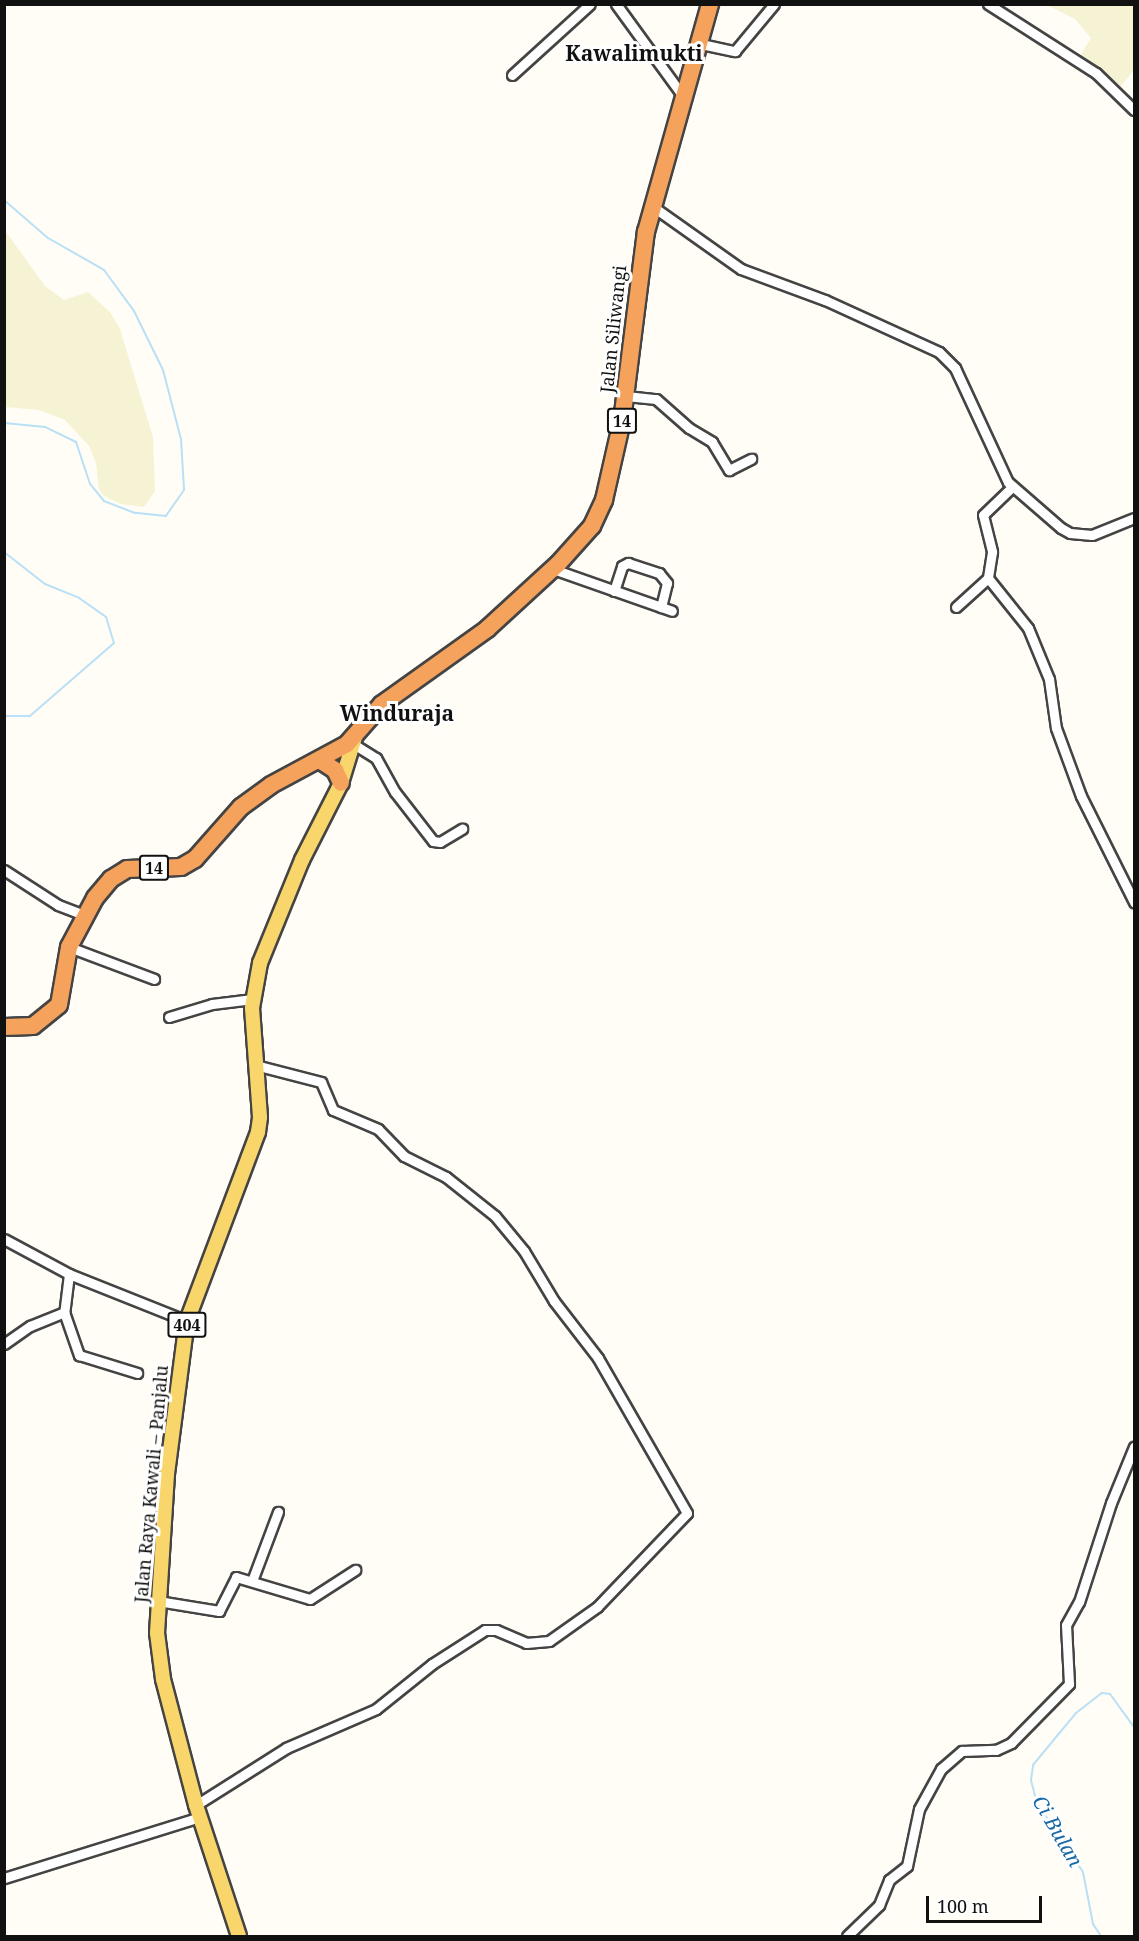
<!DOCTYPE html>
<meta charset="utf-8">
<style>
body{margin:0}
#map{position:relative;width:1139px;height:1941px;overflow:hidden;background:#fffdf5;font-family:"Noto Serif",serif}
div>[style]{position:absolute}
.farmland>*{inset:0;background:#f6f3d4}
.stream>*{height:2px;margin:-1px;padding:0 1px;transform-origin:1px;border-radius:1px;background:#b9e0f7}
.roads{filter:drop-shadow(2px 0 #444) drop-shadow(-2px 0 #444) drop-shadow(0 2px #444) drop-shadow(0 -2px #444)}
.street>*{height:9px;margin:-4.5px;padding:0 4.5px;transform-origin:4.5px;border-radius:4.5px;background:#fff}
.primary>*{height:14px;margin:-7px;padding:0 7px;transform-origin:7px;border-radius:7px;background:#f9d66b}
.highway>*{height:16px;margin:-8px;padding:0 8px;transform-origin:8px;border-radius:8px;background:#f5a25d}
span{translate:-50% -50%;white-space:nowrap;text-align:center;line-height:1.15;-webkit-text-stroke:6px #fff;paint-order:stroke}
.shield-label span{padding:2px 4px;background:#fff;border:2px solid;border-radius:4px;-webkit-text-stroke-width:0}
.shield-label{font-size:16px;color:#111;font-weight:700}
.street-label{font-size:18px;color:#111}
.water-label{font-size:20px;color:#1768a6;font-style:italic}
.quarter-label{font-size:21px;color:#111;font-weight:700}
.frame{position:absolute;inset:0;border:6px solid #111;pointer-events:none}
.scale{position:absolute;left:926px;top:1896px;width:116px;height:27px;box-sizing:border-box;border:3px solid #111;border-top:0;padding-left:8px;font-size:18px;line-height:21px;white-space:nowrap;color:#111;-webkit-text-stroke:4px #fff;paint-order:stroke}
</style>
<div id="map">
<div class="farmland">
<div style="clip-path:polygon(1047px 5px,1134px 5px,1134px 70px,1121px 86px,1080px 56px,1091px 38px,1075px 19px)"></div>
<div style="clip-path:polygon(4px 229px,45px 286px,64px 300px,88px 292px,110px 312px,120px 329px,153px 437px,155px 491px,144px 507px,121px 504px,104px 496px,99px 489px,96px 463px,89px 446px,65px 420px,39px 410px,5px 407px)"></div>
</div>
<div class="stream">
<div style="left:4px;top:200px;width:58px;rotate:40.8deg"></div>
<div style="left:48px;top:238px;width:64px;rotate:29.7deg"></div>
<div style="left:104px;top:270px;width:51px;rotate:53.8deg"></div>
<div style="left:134px;top:311px;width:66px;rotate:63.8deg"></div>
<div style="left:163px;top:370px;width:71px;rotate:75.4deg"></div>
<div style="left:181px;top:439px;width:51px;rotate:86.6deg"></div>
<div style="left:184px;top:490px;width:32px;rotate:125deg"></div>
<div style="left:166px;top:516px;width:31px;rotate:-174deg"></div>
<div style="left:135px;top:513px;width:33px;rotate:-159deg"></div>
<div style="left:104px;top:501px;width:22px;rotate:-129deg"></div>
<div style="left:90px;top:484px;width:44px;rotate:-108.4deg"></div>
<div style="left:76px;top:442px;width:34px;rotate:-154deg"></div>
<div style="left:45px;top:427px;width:41px;rotate:-174.4deg"></div>
<div style="left:4px;top:552px;width:52px;rotate:38deg"></div>
<div style="left:45px;top:584px;width:37px;rotate:22deg"></div>
<div style="left:79px;top:598px;width:33px;rotate:35deg"></div>
<div style="left:106px;top:617px;width:27px;rotate:73deg"></div>
<div style="left:114px;top:643px;width:111px;rotate:139deg"></div>
<div style="left:30px;top:716px;width:26px;rotate:180deg"></div>
<div style="left:1101px;top:1936px;width:14px;rotate:-124deg"></div>
<div style="left:1093px;top:1924px;width:53px;rotate:-100.9deg"></div>
<div style="left:1083px;top:1872px;width:83px;rotate:-123.7deg"></div>
<div style="left:1037px;top:1803px;width:24px;rotate:-105deg"></div>
<div style="left:1031px;top:1780px;width:15px;rotate:-82deg"></div>
<div style="left:1033px;top:1765px;width:67px;rotate:-50.4deg"></div>
<div style="left:1076px;top:1713px;width:33px;rotate:-38deg"></div>
<div style="left:1102px;top:1693px;width:8px;rotate:7deg"></div>
<div style="left:1110px;top:1694px;width:41px;rotate:54deg"></div>
</div>
<div class="roads">
<div class="street">
<div style="left:616px;top:4px;width:117px;rotate:54deg"></div>
<div style="left:988px;top:4px;width:128px;rotate:32.6deg"></div>
<div style="left:1096px;top:73px;width:53px;rotate:44.2deg"></div>
<div style="left:701px;top:44px;width:35px;rotate:12deg"></div>
<div style="left:735px;top:51px;width:61px;rotate:-50.3deg"></div>
<div style="left:512px;top:75px;width:105px;rotate:-42.3deg"></div>
<div style="left:652px;top:206px;width:109px;rotate:35.3deg"></div>
<div style="left:741px;top:269px;width:90px;rotate:20.3deg"></div>
<div style="left:825px;top:300px;width:125px;rotate:24.5deg"></div>
<div style="left:939px;top:352px;width:23px;rotate:45deg"></div>
<div style="left:955px;top:368px;width:126px;rotate:65.1deg"></div>
<div style="left:1008px;top:482px;width:70px;rotate:41deg"></div>
<div style="left:1061px;top:528px;width:10px;rotate:29deg"></div>
<div style="left:1070px;top:533px;width:22px;rotate:5deg"></div>
<div style="left:1092px;top:535px;width:45px;rotate:-22deg"></div>
<div style="left:626px;top:396px;width:30px;rotate:6deg"></div>
<div style="left:656px;top:399px;width:44px;rotate:41.3deg"></div>
<div style="left:689px;top:428px;width:27px;rotate:31deg"></div>
<div style="left:712px;top:442px;width:33px;rotate:59deg"></div>
<div style="left:729px;top:470px;width:25px;rotate:-27deg"></div>
<div style="left:1012px;top:487px;width:40px;rotate:136deg"></div>
<div style="left:983px;top:515px;width:38px;rotate:76deg"></div>
<div style="left:992px;top:552px;width:26px;rotate:99deg"></div>
<div style="left:988px;top:578px;width:64px;rotate:51.3deg"></div>
<div style="left:1028px;top:628px;width:55px;rotate:67.6deg"></div>
<div style="left:1049px;top:679px;width:49px;rotate:81.9deg"></div>
<div style="left:1056px;top:728px;width:72px;rotate:69.8deg"></div>
<div style="left:1081px;top:796px;width:119px;rotate:63.4deg"></div>
<div style="left:553px;top:569px;width:126px;rotate:19.4deg"></div>
<div style="left:614px;top:591px;width:26px;rotate:-72deg"></div>
<div style="left:622px;top:566px;width:7px;rotate:-27deg"></div>
<div style="left:628px;top:563px;width:33px;rotate:18deg"></div>
<div style="left:659px;top:573px;width:13px;rotate:51deg"></div>
<div style="left:667px;top:583px;width:25px;rotate:104deg"></div>
<div style="left:956px;top:607px;width:43px;rotate:-42.2deg"></div>
<div style="left:355px;top:745px;width:25px;rotate:32deg"></div>
<div style="left:376px;top:758px;width:39px;rotate:61deg"></div>
<div style="left:395px;top:792px;width:62px;rotate:52.2deg"></div>
<div style="left:433px;top:841px;width:7px;rotate:8deg"></div>
<div style="left:440px;top:842px;width:26px;rotate:-31deg"></div>
<div style="left:4px;top:870px;width:64px;rotate:32.9deg"></div>
<div style="left:58px;top:905px;width:28px;rotate:21deg"></div>
<div style="left:69px;top:947px;width:91px;rotate:20.6deg"></div>
<div style="left:169px;top:1017px;width:45px;rotate:-16.8deg"></div>
<div style="left:212px;top:1004px;width:41px;rotate:-7deg"></div>
<div style="left:4px;top:1239px;width:74px;rotate:28.3deg"></div>
<div style="left:69px;top:1274px;width:127px;rotate:21.7deg"></div>
<div style="left:69px;top:1274px;width:38px;rotate:97deg"></div>
<div style="left:64px;top:1312px;width:46px;rotate:70.8deg"></div>
<div style="left:79px;top:1355px;width:61px;rotate:17.2deg"></div>
<div style="left:4px;top:1344px;width:32px;rotate:-35deg"></div>
<div style="left:30px;top:1326px;width:37px;rotate:-22deg"></div>
<div style="left:252px;top:1581px;width:74px;rotate:-69.4deg"></div>
<div style="left:158px;top:1601px;width:62px;rotate:9.3deg"></div>
<div style="left:219px;top:1611px;width:38px;rotate:-63deg"></div>
<div style="left:236px;top:1577px;width:77px;rotate:16.6deg"></div>
<div style="left:310px;top:1599px;width:54px;rotate:-32.8deg"></div>
<div style="left:196px;top:1805px;width:107px;rotate:-32.3deg"></div>
<div style="left:286px;top:1748px;width:98px;rotate:-23.4deg"></div>
<div style="left:376px;top:1709px;width:72px;rotate:-38.8deg"></div>
<div style="left:432px;top:1664px;width:63px;rotate:-32.7deg"></div>
<div style="left:485px;top:1630px;width:11px"></div>
<div style="left:496px;top:1630px;width:33px;rotate:23deg"></div>
<div style="left:526px;top:1643px;width:23px;rotate:-5deg"></div>
<div style="left:549px;top:1641px;width:59px;rotate:-35.3deg"></div>
<div style="left:597px;top:1607px;width:130px;rotate:-46.2deg"></div>
<div style="left:687px;top:1513px;width:179px;rotate:-119.9deg"></div>
<div style="left:598px;top:1358px;width:72px;rotate:-127.7deg"></div>
<div style="left:554px;top:1301px;width:58px;rotate:-121deg"></div>
<div style="left:524px;top:1251px;width:45px;rotate:-129.6deg"></div>
<div style="left:495px;top:1216px;width:63px;rotate:-141.5deg"></div>
<div style="left:446px;top:1177px;width:47px;rotate:-153.4deg"></div>
<div style="left:404px;top:1156px;width:37px;rotate:-134deg"></div>
<div style="left:378px;top:1129px;width:49px;rotate:-157.1deg"></div>
<div style="left:333px;top:1110px;width:30px;rotate:-113deg"></div>
<div style="left:321px;top:1082px;width:68px;rotate:-165.6deg"></div>
<div style="left:4px;top:1878px;width:205px;rotate:-17.3deg"></div>
<div style="left:847px;top:1936px;width:45px;rotate:-44.1deg"></div>
<div style="left:879px;top:1905px;width:27px;rotate:-68deg"></div>
<div style="left:889px;top:1880px;width:23px;rotate:-38deg"></div>
<div style="left:907px;top:1866px;width:58px;rotate:-78.1deg"></div>
<div style="left:919px;top:1809px;width:46px;rotate:-61.2deg"></div>
<div style="left:941px;top:1769px;width:28px;rotate:-41deg"></div>
<div style="left:962px;top:1751px;width:34px;rotate:-2deg"></div>
<div style="left:996px;top:1750px;width:17px;rotate:-25deg"></div>
<div style="left:1011px;top:1743px;width:83px;rotate:-45.5deg"></div>
<div style="left:1069px;top:1684px;width:59px;rotate:-92.9deg"></div>
<div style="left:1066px;top:1625px;width:26px;rotate:-61deg"></div>
<div style="left:1079px;top:1602px;width:104px;rotate:-72.1deg"></div>
<div style="left:1111px;top:1503px;width:61px;rotate:-67.7deg"></div>
</div>
<div class="primary">
<div style="left:239px;top:1936px;width:138px;rotate:-108.2deg"></div>
<div style="left:196px;top:1805px;width:130px;rotate:-104.7deg"></div>
<div style="left:163px;top:1679px;width:46px;rotate:-97.4deg"></div>
<div style="left:157px;top:1633px;width:159px;rotate:-86.4deg"></div>
<div style="left:167px;top:1474px;width:154px;rotate:-82.6deg"></div>
<div style="left:187px;top:1321px;width:202px;rotate:-69.4deg"></div>
<div style="left:258px;top:1132px;width:15px;rotate:-82deg"></div>
<div style="left:260px;top:1117px;width:109px;rotate:-94.2deg"></div>
<div style="left:252px;top:1008px;width:46px;rotate:-79.9deg"></div>
<div style="left:260px;top:963px;width:111px;rotate:-67.8deg"></div>
<div style="left:302px;top:860px;width:86px;rotate:-63.1deg"></div>
<div style="left:341px;top:783px;width:51px;rotate:-73deg"></div>
</div>
<div class="highway">
<div style="left:321px;top:761px;width:17px;rotate:33deg"></div>
<div style="left:335px;top:770px;width:14px;rotate:65deg"></div>
<div style="left:4px;top:1027px;width:29px;rotate:-2deg"></div>
<div style="left:33px;top:1026px;width:33px;rotate:-39deg"></div>
<div style="left:59px;top:1005px;width:59px;rotate:-80.2deg"></div>
<div style="left:69px;top:947px;width:55px;rotate:-62deg"></div>
<div style="left:95px;top:898px;width:25px;rotate:-50deg"></div>
<div style="left:111px;top:879px;width:19px;rotate:-32deg"></div>
<div style="left:127px;top:869px;width:54px;rotate:-2.1deg"></div>
<div style="left:181px;top:867px;width:16px;rotate:-30deg"></div>
<div style="left:195px;top:859px;width:69px;rotate:-48.5deg"></div>
<div style="left:241px;top:807px;width:37px;rotate:-36deg"></div>
<div style="left:271px;top:785px;width:86px;rotate:-28.3deg"></div>
<div style="left:347px;top:744px;width:53px;rotate:-48.8deg"></div>
<div style="left:382px;top:704px;width:129px;rotate:-35.5deg"></div>
<div style="left:487px;top:629px;width:96px;rotate:-42.5deg"></div>
<div style="left:558px;top:564px;width:51px;rotate:-48.2deg"></div>
<div style="left:592px;top:526px;width:29px;rotate:-65deg"></div>
<div style="left:604px;top:500px;width:81px;rotate:-77.2deg"></div>
<div style="left:622px;top:421px;width:191px;rotate:-82.8deg"></div>
<div style="left:646px;top:232px;width:237px;rotate:-74.3deg"></div>
</div>
</div>
<div class="shield-label">
<span style="left:622px;top:421px">14</span>
<span style="left:154px;top:868px">14</span>
<span style="left:187px;top:1325px">404</span>
</div>
<div class="street-label">
<span style="left:613px;top:329px;rotate:-84deg">Jalan Siliwangi</span>
<span style="left:151px;top:1484px;rotate:-85deg">Jalan Raya Kawali – Panjalu</span>
</div>
<div class="water-label">
<span style="left:1058px;top:1831px;rotate:60deg">Ci Bulan</span>
</div>
<div class="quarter-label">
<span style="left:634px;top:53px">Kawalimukti</span>
<span style="left:397px;top:713px">Winduraja</span>
</div>
<div class="frame"></div>
<div class="scale">100 m</div>
</div>
